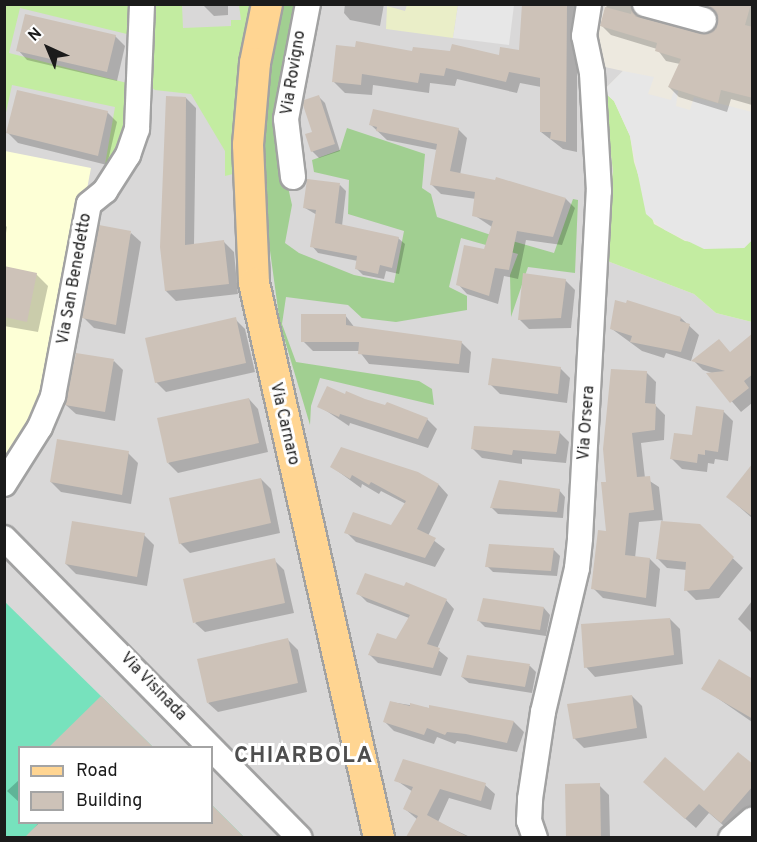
<!DOCTYPE html>
<style>
body{margin:0}
#map{position:relative;width:757px;height:842px;overflow:hidden;background:#ede9df;font-family:Overpass,sans-serif}
div>[style]{position:absolute}
.residential>*{inset:0;background:#d9d8d8}
.education>*{inset:0;background:#fdffd6}
.farmland>*{inset:0;background:#eaeec8}
.grass>*{inset:0;background:#c3eca1}
.forest>*{inset:0;background:#a1cf91}
.pitch>*{inset:0;background:#77e2bd}
.parking>*{inset:0;background:#e7e7e7}
.shadow>*{inset:0;background:#0003}
.building>*{inset:0;background:#cdc2b8}
.roads{filter:drop-shadow(2px 0 #a2a2a2) drop-shadow(-2px 0 #a2a2a2) drop-shadow(0 2px #a2a2a2) drop-shadow(0 -2px #a2a2a2)}
.minor>*{height:24px;margin:-12px;padding:0 12px;transform-origin:12px;border-radius:12px;background:#fff}
.major>*{height:30px;margin:-15px;padding:0 15px;transform-origin:15px;border-radius:15px;background:#ffd592}
span{translate:-50% -50%;white-space:nowrap;text-align:center;line-height:1.15;-webkit-text-stroke:6px #fff;paint-order:stroke}
.street-label{font-size:16px;color:#1b1b1b}
.district-label{font-size:22px;color:#4e4e4e;font-weight:700;letter-spacing:1.5px}
.frame{position:absolute;inset:0;border:6px solid #1b1b1b;pointer-events:none}
.legend{position:absolute;left:18px;top:746px;width:195px;height:78px;box-sizing:border-box;background:#fff;border:2px solid #a4a4a4;margin:0;padding:8px 10px;list-style:none;font-size:18px;color:#1b1b1b}
.legend li{display:flex;align-items:center;gap:12px;height:30px}
.legend b{width:30px;border:2px solid #a4a4a4}
.north{position:absolute;left:18px;top:18px;width:60px;height:60px;-webkit-text-stroke:4px #fff;paint-order:stroke;rotate:316deg;font-size:16px;font-weight:700;line-height:24px;text-align:center;color:#1b1b1b}
.north::after{content:'';display:block;margin:auto;width:21px;height:27px;background:#1b1b1b;clip-path:polygon(50% 0,100% 100%,50% 72%,0 100%)}
</style>
<div id="map">
<div class="residential">
<div style="clip-path:polygon(evenodd,5px 5px,605px 5px,594px 48px,605px 67px,623px 71px,603px 91px,613px 171px,602px 259px,694px 294px,716px 313px,752px 322px,752px 837px,5px 838px,5px 5px,20px 748px,212px 748px,212px 822px,20px 822px,20px 748px)"></div>
</div>
<div class="education">
<div style="clip-path:polygon(5px 151px,91px 168px,50px 381px,5px 472px)"></div>
</div>
<div class="farmland">
<div style="clip-path:polygon(407px 5px,458px 5px,453px 38px,386px 29px,387px 6px,405px 11px)"></div>
</div>
<div class="grass">
<div style="clip-path:polygon(5px 5px,135px 5px,131px 35px,20px 8px,9px 53px,131px 84px,125px 139px,102px 182px,115px 107px,12px 85px,5px 117px)"></div>
<div style="clip-path:polygon(150px 5px,182px 5px,183px 28px,231px 26px,231px 20px,241px 20px,239px 5px,255px 5px,237px 173px,225px 176px,225px 151px,191px 94px,155px 90px,145px 82px)"></div>
<div style="clip-path:polygon(603px 91px,614px 101px,630px 136px,634px 162px,654px 224px,685px 241px,744px 248px,752px 240px,752px 322px,716px 313px,694px 294px,602px 259px,613px 171px)"></div>
</div>
<div class="forest">
<div style="clip-path:polygon(279px 5px,300px 5px,286px 178px,292px 205px,285px 243px,299px 253px,354px 275px,394px 283px,404px 231px,348px 214px,349px 180px,314px 172px,312px 160px,340px 150px,347px 128px,425px 154px,422px 188px,431px 194px,437px 217px,488px 234px,554px 253px,573px 199px,578px 200px,575px 273px,528px 267px,511px 317px,510px 275px,518px 254px,461px 238px,449px 287px,467px 296px,467px 310px,396px 322px,362px 318px,348px 305px,286px 297px,282px 324px,296px 362px,419px 381px,432px 389px,434px 405px,320px 378px,311px 406px,310px 425px,280px 324px,262px 192px,268px 64px)"></div>
</div>
<div class="pitch">
<div style="clip-path:polygon(4px 601px,153px 747px,20px 748px,20px 822px,212px 822px,212px 805px,244px 837px,5px 837px)"></div>
</div>
<div class="parking">
<div style="clip-path:polygon(458px 5px,514px 5px,509px 45px,453px 38px)"></div>
<div style="clip-path:polygon(623px 71px,654px 77px,648px 94px,671px 100px,674px 90px,678px 91px,676px 106px,690px 110px,694px 97px,752px 112px,752px 240px,744px 248px,704px 249px,665px 230px,646px 214px,630px 136px,614px 101px,603px 91px)"></div>
</div>
<div class="shadow">
<div style="clip-path:polygon(202px 4px,228px 4px,228px 15px,214px 16px)"></div>
<div style="clip-path:polygon(345px 4px,384px 4px,380px 26px,350px 20px,344px 13px)"></div>
<div style="clip-path:polygon(523px 4px,582px 4px,577px 25px,577px 152px,563px 149px,541px 132px,541px 87px,520px 83px,517px 93px,457px 79px,455px 86px,430px 83px,429px 93px,373px 85px,372px 95px,345px 93px,334px 82px,414px 52px,500px 56px,520px 52px)"></div>
<div style="clip-path:polygon(607px 4px,644px 4px,642px 17px,700px 35px,716px 31px,719px 17px,692px 4px,752px 4px,752px 105px,731px 99px,727px 112px,679px 97px,669px 87px,680px 64px,666px 61px,657px 49px,611px 35px,602px 26px)"></div>
<div style="clip-path:polygon(115px 36px,125px 46px,117px 81px,27px 60px,18px 50px)"></div>
<div style="clip-path:polygon(319px 97px,325px 103px,340px 151px,319px 158px,312px 151px)"></div>
<div style="clip-path:polygon(186px 98px,196px 108px,194px 245px,224px 242px,234px 252px,238px 294px,176px 301px,166px 291px)"></div>
<div style="clip-path:polygon(107px 112px,117px 122px,107px 165px,18px 143px,8px 133px)"></div>
<div style="clip-path:polygon(371px 125px,458px 129px,467px 138px,460px 175px,566px 199px,575px 208px,562px 245px,526px 240px,518px 279px,504px 276px,498px 304px,467px 294px,458px 284px,485px 251px,492px 227px,474px 215px,476px 199px,441px 194px,432px 185px,437px 150px,387px 140px)"></div>
<div style="clip-path:polygon(340px 185px,346px 191px,342px 226px,398px 238px,405px 244px,399px 274px,386px 271px,384px 279px,363px 275px,356px 268px,358px 261px,318px 253px,312px 246px,317px 215px,305px 208px)"></div>
<div style="clip-path:polygon(4px 224px,7px 227px,5px 239px,4px 239px)"></div>
<div style="clip-path:polygon(131px 233px,141px 242px,125px 334px,94px 328px,84px 318px)"></div>
<div style="clip-path:polygon(4px 268px,36px 274px,48px 286px,38px 332px,4px 326px)"></div>
<div style="clip-path:polygon(565px 280px,575px 290px,571px 328px,529px 329px,519px 319px)"></div>
<div style="clip-path:polygon(345px 315px,355px 328px,461px 342px,471px 352px,469px 373px,369px 364px,359px 351px,313px 351px,303px 341px)"></div>
<div style="clip-path:polygon(681px 318px,699px 335px,691px 361px,666px 353px,664px 358px,642px 351px,612px 329px)"></div>
<div style="clip-path:polygon(235px 319px,245px 329px,255px 372px,166px 392px,156px 382px)"></div>
<div style="clip-path:polygon(752px 342px,752px 403px,741px 412px,709px 375px,715px 374px,703px 370px,694px 361px,731px 353px)"></div>
<div style="clip-path:polygon(114px 361px,123px 370px,115px 421px,76px 414px,66px 405px)"></div>
<div style="clip-path:polygon(560px 368px,570px 378px,567px 403px,500px 394px,490px 384px)"></div>
<div style="clip-path:polygon(646px 372px,656px 382px,655px 405px,665px 415px,664px 440px,641px 443px,645px 478px,659px 487px,663px 522px,699px 526px,743px 568px,719px 598px,696px 600px,686px 590px,687px 570px,667px 568px,657px 558px,663px 520px,639px 522px,635px 558px,650px 559px,660px 569px,656px 607px,603px 598px,593px 588px,607px 532px,608px 483px)"></div>
<div style="clip-path:polygon(249px 399px,258px 409px,268px 452px,178px 473px,168px 463px)"></div>
<div style="clip-path:polygon(365px 401px,427px 419px,437px 429px,428px 448px,350px 423px,349px 426px,319px 406px)"></div>
<div style="clip-path:polygon(723px 411px,733px 421px,728px 461px,715px 459px,714px 464px,708px 463px,707px 472px,682px 469px,672px 459px)"></div>
<div style="clip-path:polygon(559px 432px,569px 442px,566px 463px,522px 459px,522px 464px,482px 458px,472px 448px)"></div>
<div style="clip-path:polygon(128px 453px,138px 463px,131px 504px,61px 492px,51px 482px)"></div>
<div style="clip-path:polygon(752px 465px,752px 518px,728px 497px)"></div>
<div style="clip-path:polygon(332px 467px,439px 485px,448px 495px,428px 536px,445px 549px,435px 567px,356px 542px,346px 532px,391px 527px,406px 504px,381px 491px,379px 494px,362px 484px,361px 488px)"></div>
<div style="clip-path:polygon(261px 479px,271px 489px,280px 533px,190px 553px,180px 543px)"></div>
<div style="clip-path:polygon(559px 490px,565px 497px,563px 518px,498px 514px,492px 508px)"></div>
<div style="clip-path:polygon(144px 535px,154px 545px,147px 586px,76px 574px,66px 564px)"></div>
<div style="clip-path:polygon(553px 549px,560px 556px,557px 576px,493px 572px,487px 566px)"></div>
<div style="clip-path:polygon(274px 560px,284px 570px,294px 613px,205px 632px,195px 623px)"></div>
<div style="clip-path:polygon(358px 593px,446px 600px,454px 609px,437px 649px,448px 658px,441px 676px,378px 663px,370px 655px,396px 641px,409px 618px,367px 602px)"></div>
<div style="clip-path:polygon(752px 601px,752px 633px,738px 619px)"></div>
<div style="clip-path:polygon(544px 608px,550px 615px,546px 636px,485px 627px,478px 620px)"></div>
<div style="clip-path:polygon(670px 619px,680px 629px,683px 664px,595px 677px,586px 667px)"></div>
<div style="clip-path:polygon(288px 640px,298px 650px,307px 692px,218px 712px,208px 703px)"></div>
<div style="clip-path:polygon(468px 657px,530px 666px,536px 672px,532px 693px,469px 683px,462px 677px)"></div>
<div style="clip-path:polygon(752px 681px,752px 722px,703px 688px)"></div>
<div style="clip-path:polygon(632px 696px,642px 706px,647px 738px,584px 748px,574px 738px)"></div>
<div style="clip-path:polygon(101px 698px,151px 748px,51px 748px)"></div>
<div style="clip-path:polygon(391px 702px,514px 722px,524px 732px,517px 752px,457px 741px,455px 744px,437px 737px,434px 744px,394px 731px,384px 721px)"></div>
<div style="clip-path:polygon(752px 766px,752px 807px,731px 832px,709px 813px,696px 828px,655px 792px,704px 793px)"></div>
<div style="clip-path:polygon(20px 779px,20px 803px,7px 791px)"></div>
<div style="clip-path:polygon(396px 780px,485px 785px,495px 794px,491px 810px,449px 798px,438px 822px,472px 838px,414px 838px,410px 834px,418px 820px,405px 809px,413px 792px)"></div>
<div style="clip-path:polygon(599px 785px,609px 795px,610px 837px,642px 838px,568px 838px,567px 786px)"></div>
<div style="clip-path:polygon(212px 808px,242px 838px,27px 838px,39px 822px,212px 822px)"></div>
</div>
<div class="building">
<div style="clip-path:polygon(522px 4px,567px 4px,566px 142px,550px 139px,551px 132px,540px 132px,540px 78px,509px 72px,506px 82px,446px 68px,444px 76px,420px 73px,418px 83px,362px 74px,361px 85px,332px 82px,336px 45px,355px 47px,356px 41px,412px 51px,413px 47px,450px 51px,452px 44px,499px 55px,500px 47px,519px 50px)"></div>
<div style="clip-path:polygon(701px 4px,751px 4px,745px 25px,753px 27px,753px 98px,721px 90px,718px 103px,668px 87px,681px 59px,655px 51px,657px 43px,600px 26px,605px 7px,631px 14px,632px 9px,641px 18px,707px 34px,714px 30px,718px 17px,714px 10px)"></div>
<div style="clip-path:polygon(25px 14px,116px 35px,107px 72px,16px 51px)"></div>
<div style="clip-path:polygon(17px 90px,108px 111px,98px 156px,6px 133px)"></div>
<div style="clip-path:polygon(319px 95px,335px 144px,311px 152px,305px 134px,312px 132px,303px 105px,304px 100px)"></div>
<div style="clip-path:polygon(166px 96px,186px 97px,185px 245px,224px 240px,229px 284px,165px 291px,160px 247px)"></div>
<div style="clip-path:polygon(373px 109px,459px 128px,450px 171px,495px 180px,496px 177px,566px 198px,553px 237px,517px 231px,509px 270px,495px 268px,489px 296px,456px 285px,464px 245px,484px 249px,493px 221px,472px 216px,475px 192px,430px 185px,437px 144px,376px 131px,377px 127px,369px 125px)"></div>
<div style="clip-path:polygon(307px 179px,340px 183px,335px 223px,399px 237px,392px 268px,380px 265px,378px 274px,355px 269px,357px 256px,310px 247px,316px 210px,303px 208px)"></div>
<div style="clip-path:polygon(99px 225px,131px 231px,116px 325px,82px 318px)"></div>
<div style="clip-path:polygon(4px 266px,37px 273px,27px 322px,4px 317px)"></div>
<div style="clip-path:polygon(523px 273px,566px 279px,561px 318px,518px 320px)"></div>
<div style="clip-path:polygon(615px 300px,626px 303px,627px 300px,681px 317px,680px 321px,690px 324px,681px 352px,630px 342px,632px 336px,610px 329px)"></div>
<div style="clip-path:polygon(301px 314px,346px 314px,346px 325px,462px 341px,459px 364px,358px 354px,359px 342px,301px 342px)"></div>
<div style="clip-path:polygon(236px 317px,246px 363px,155px 383px,145px 338px)"></div>
<div style="clip-path:polygon(753px 333px,753px 374px,744px 381px,749px 388px,730px 403px,706px 373px,725px 371px,691px 361px,719px 339px,730px 352px)"></div>
<div style="clip-path:polygon(76px 353px,114px 359px,105px 412px,65px 405px)"></div>
<div style="clip-path:polygon(492px 358px,561px 367px,558px 394px,488px 385px)"></div>
<div style="clip-path:polygon(611px 369px,647px 371px,645px 403px,656px 404px,655px 430px,632px 433px,637px 477px,650px 476px,654px 510px,629px 513px,625px 555px,650px 558px,646px 598px,591px 589px,598px 530px,606px 531px,601px 482px,606px 482px,603px 449px)"></div>
<div style="clip-path:polygon(327px 386px,345px 394px,346px 391px,365px 399px,385px 405px,387px 402px,428px 418px,418px 439px,340px 414px,339px 417px,317px 407px)"></div>
<div style="clip-path:polygon(249px 398px,259px 443px,167px 463px,157px 418px)"></div>
<div style="clip-path:polygon(696px 406px,724px 410px,718px 452px,705px 450px,705px 455px,698px 454px,697px 463px,670px 459px,674px 433px,692px 435px)"></div>
<div style="clip-path:polygon(474px 426px,560px 431px,556px 454px,513px 450px,512px 455px,471px 449px)"></div>
<div style="clip-path:polygon(57px 439px,129px 451px,122px 495px,50px 482px)"></div>
<div style="clip-path:polygon(341px 447px,418px 472px,439px 484px,417px 529px,436px 538px,425px 558px,344px 533px,353px 512px,391px 525px,406px 501px,371px 482px,369px 485px,352px 475px,350px 479px,330px 467px)"></div>
<div style="clip-path:polygon(753px 463px,753px 517px,726px 497px)"></div>
<div style="clip-path:polygon(261px 478px,271px 523px,179px 544px,169px 498px)"></div>
<div style="clip-path:polygon(499px 480px,560px 489px,557px 512px,490px 508px)"></div>
<div style="clip-path:polygon(72px 521px,145px 533px,137px 577px,65px 564px)"></div>
<div style="clip-path:polygon(661px 521px,700px 524px,734px 557px,709px 589px,684px 591px,686px 562px,656px 559px)"></div>
<div style="clip-path:polygon(489px 544px,554px 548px,551px 571px,485px 567px)"></div>
<div style="clip-path:polygon(275px 558px,285px 603px,193px 623px,183px 579px)"></div>
<div style="clip-path:polygon(365px 573px,404px 586px,406px 582px,447px 599px,427px 644px,440px 648px,433px 668px,368px 655px,377px 633px,396px 639px,410px 615px,356px 594px)"></div>
<div style="clip-path:polygon(483px 598px,544px 607px,540px 630px,477px 621px)"></div>
<div style="clip-path:polygon(670px 618px,674px 655px,584px 668px,581px 624px)"></div>
<div style="clip-path:polygon(288px 638px,298px 683px,207px 703px,197px 659px)"></div>
<div style="clip-path:polygon(467px 655px,530px 664px,525px 687px,461px 677px)"></div>
<div style="clip-path:polygon(719px 659px,753px 679px,753px 719px,701px 689px)"></div>
<div style="clip-path:polygon(632px 695px,637px 728px,573px 739px,567px 704px)"></div>
<div style="clip-path:polygon(101px 696px,153px 747px,49px 747px)"></div>
<div style="clip-path:polygon(390px 701px,410px 706px,410px 703px,429px 708px,429px 705px,514px 721px,507px 743px,466px 734px,447px 732px,445px 735px,427px 728px,424px 735px,383px 722px)"></div>
<div style="clip-path:polygon(738px 752px,753px 764px,753px 786px,721px 823px,699px 804px,685px 819px,643px 782px,665px 757px,704px 791px)"></div>
<div style="clip-path:polygon(403px 759px,486px 783px,481px 801px,440px 789px,427px 815px,468px 837px,406px 837px,418px 816px,403px 809px,413px 787px,394px 781px)"></div>
<div style="clip-path:polygon(600px 783px,601px 837px,566px 837px,565px 784px)"></div>
<div style="clip-path:polygon(212px 805px,244px 837px,25px 837px,40px 822px,212px 822px)"></div>
</div>
<div class="roads">
<div class="minor">
<div style="left:645px;top:4px;width:61px;rotate:15.2deg"></div>
<div style="left:293px;top:177px;width:58px;rotate:-96.9deg"></div>
<div style="left:286px;top:119px;width:117px;rotate:-79.2deg"></div>
<div style="left:4px;top:484px;width:67px;rotate:-57.7deg"></div>
<div style="left:40px;top:427px;width:34px;rotate:-67deg"></div>
<div style="left:53px;top:396px;width:195px;rotate:-79.4deg"></div>
<div style="left:89px;top:204px;width:21px;rotate:-39deg"></div>
<div style="left:105px;top:191px;width:43px;rotate:-57.4deg"></div>
<div style="left:128px;top:155px;width:28px;rotate:-71deg"></div>
<div style="left:137px;top:129px;width:125px;rotate:-87.7deg"></div>
<div style="left:4px;top:538px;width:421px;rotate:45.4deg"></div>
<div style="left:535px;top:838px;width:18px;rotate:-109deg"></div>
<div style="left:529px;top:821px;width:22px;rotate:-87deg"></div>
<div style="left:530px;top:799px;width:88px;rotate:-81.5deg"></div>
<div style="left:543px;top:712px;width:148px;rotate:-76.7deg"></div>
<div style="left:577px;top:568px;width:30px;rotate:-84deg"></div>
<div style="left:580px;top:538px;width:348px;rotate:-86.9deg"></div>
<div style="left:599px;top:191px;width:118px;rotate:-93.4deg"></div>
<div style="left:592px;top:73px;width:38px;rotate:-102deg"></div>
<div style="left:584px;top:36px;width:32px;rotate:-81deg"></div>
<div style="left:731px;top:838px;width:28px;rotate:-41deg"></div>
</div>
<div class="major">
<div style="left:267px;top:4px;width:60px;rotate:101.5deg"></div>
<div style="left:255px;top:63px;width:82px;rotate:94.9deg"></div>
<div style="left:248px;top:145px;width:138px;rotate:87.5deg"></div>
<div style="left:254px;top:283px;width:569px;rotate:77.31deg"></div>
</div>
</div>
<div class="street-label">
<span style="left:294px;top:73px;rotate:-81deg">Via Rovigno</span>
<span style="left:75px;top:279px;rotate:-80deg">Via San Benedetto</span>
<span style="left:587px;top:423px;rotate:-86deg">Via Orsera</span>
<span style="left:284px;top:424px;rotate:77deg">Via Carnaro</span>
<span style="left:153px;top:687px;rotate:46deg">Via Visinada</span>
</div>
<div class="district-label">
<span style="left:304px;top:757px">CHIARBOLA</span>
</div>
<div class="frame"></div>
<ul class="legend">
<li><b style="height:8px;background:#ffd592"></b>Road</li>
<li><b style="height:16px;background:#cdc2b8"></b>Building</li>
</ul>
<div class="north">N</div>
</div>
